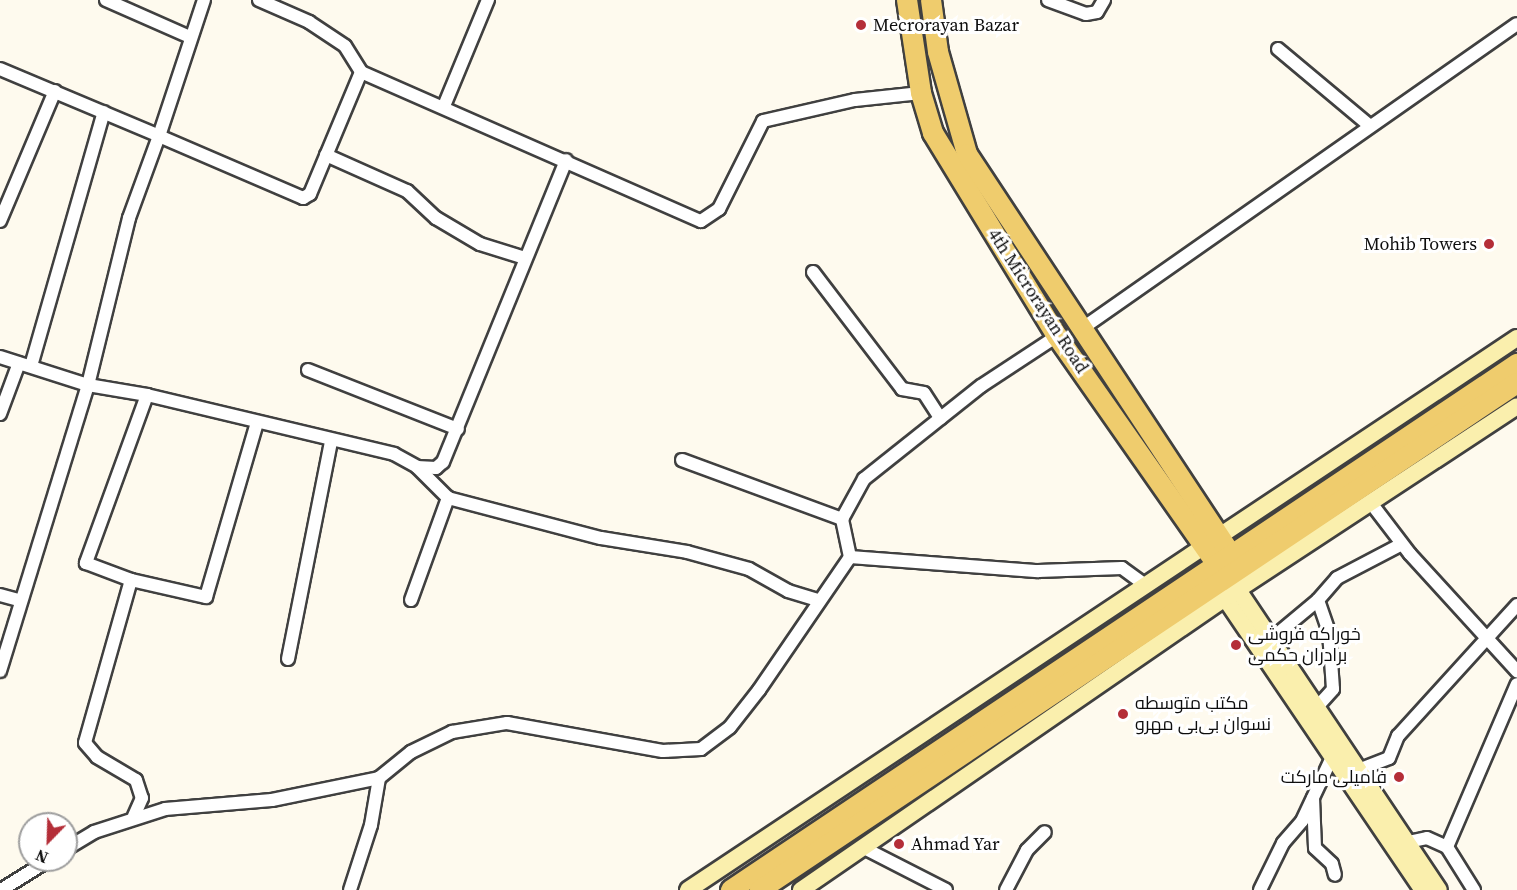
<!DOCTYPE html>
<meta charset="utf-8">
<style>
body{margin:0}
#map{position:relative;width:1517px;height:890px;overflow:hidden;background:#fefaee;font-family:"Source Serif 4",Cairo,serif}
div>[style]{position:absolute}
.roads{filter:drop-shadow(2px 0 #404040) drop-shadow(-2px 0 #404040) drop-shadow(0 2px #404040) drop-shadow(0 -2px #404040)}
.minor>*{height:12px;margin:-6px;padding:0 6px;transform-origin:6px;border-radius:6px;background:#fff}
.secondary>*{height:16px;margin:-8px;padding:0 8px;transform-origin:8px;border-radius:8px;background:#faefad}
.primary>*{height:20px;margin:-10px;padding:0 10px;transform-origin:10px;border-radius:10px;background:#efcc6d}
.dots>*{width:16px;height:16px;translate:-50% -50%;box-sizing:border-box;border:3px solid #fff;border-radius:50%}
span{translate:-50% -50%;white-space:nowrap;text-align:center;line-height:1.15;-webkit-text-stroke:6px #fff;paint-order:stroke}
.poi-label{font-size:18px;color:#0d0d0d}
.left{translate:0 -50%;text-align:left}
.right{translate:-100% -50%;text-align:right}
.street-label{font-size:18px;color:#0d0d0d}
.north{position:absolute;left:18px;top:812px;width:60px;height:60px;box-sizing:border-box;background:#fff;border:2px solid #9e9e9e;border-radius:50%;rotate:203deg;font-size:16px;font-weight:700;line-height:24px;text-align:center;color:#0d0d0d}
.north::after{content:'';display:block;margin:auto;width:21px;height:27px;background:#b42e38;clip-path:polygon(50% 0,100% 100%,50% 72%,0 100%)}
</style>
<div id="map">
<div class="roads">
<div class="minor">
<div style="left:106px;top:0;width:92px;rotate:23.8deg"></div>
<div style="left:259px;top:0;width:55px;rotate:23.7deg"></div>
<div style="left:309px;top:22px;width:43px;rotate:33.7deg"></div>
<div style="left:345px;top:46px;width:31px;rotate:58deg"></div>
<div style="left:361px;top:72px;width:371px;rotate:23.7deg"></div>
<div style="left:701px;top:221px;width:22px;rotate:-34deg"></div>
<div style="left:719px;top:209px;width:98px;rotate:-63.4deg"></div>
<div style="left:763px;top:121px;width:94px;rotate:-12.9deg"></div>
<div style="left:855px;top:100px;width:66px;rotate:-6.1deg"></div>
<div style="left:1048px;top:0;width:40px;rotate:20.2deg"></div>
<div style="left:1086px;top:14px;width:11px;rotate:-10deg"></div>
<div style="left:1097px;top:12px;width:14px;rotate:-60deg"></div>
<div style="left:1278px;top:49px;width:119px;rotate:39.9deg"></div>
<div style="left:0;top:69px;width:173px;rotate:22.8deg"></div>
<div style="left:159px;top:136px;width:143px;rotate:-71.7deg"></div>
<div style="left:444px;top:106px;width:115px;rotate:-67.5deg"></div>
<div style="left:326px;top:155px;width:89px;rotate:24deg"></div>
<div style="left:407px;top:191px;width:40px;rotate:43deg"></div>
<div style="left:436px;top:218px;width:51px;rotate:30.6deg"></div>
<div style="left:480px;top:244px;width:47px;rotate:17.3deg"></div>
<div style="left:0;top:221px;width:141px;rotate:-67.1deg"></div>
<div style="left:813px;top:272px;width:147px;rotate:52.7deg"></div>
<div style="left:902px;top:389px;width:22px;rotate:10deg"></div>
<div style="left:924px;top:393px;width:30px;rotate:57deg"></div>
<div style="left:1080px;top:330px;width:533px;rotate:-35deg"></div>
<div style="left:0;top:357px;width:92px;rotate:17.7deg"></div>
<div style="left:88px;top:385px;width:60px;rotate:9.6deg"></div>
<div style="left:147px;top:395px;width:254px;rotate:13.4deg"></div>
<div style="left:394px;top:454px;width:26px;rotate:29deg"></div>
<div style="left:417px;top:467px;width:44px;rotate:45deg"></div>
<div style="left:448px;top:498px;width:158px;rotate:14.7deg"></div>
<div style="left:601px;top:538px;width:87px;rotate:9.2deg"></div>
<div style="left:687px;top:552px;width:64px;rotate:15.3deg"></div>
<div style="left:749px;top:569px;width:45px;rotate:29.4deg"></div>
<div style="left:788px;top:591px;width:31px;rotate:17deg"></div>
<div style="left:31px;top:366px;width:264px;rotate:-74deg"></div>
<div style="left:308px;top:370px;width:161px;rotate:21.5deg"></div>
<div style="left:147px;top:395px;width:179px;rotate:110deg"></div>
<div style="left:86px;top:563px;width:48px;rotate:20.7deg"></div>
<div style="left:131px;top:580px;width:77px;rotate:12.8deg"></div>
<div style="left:206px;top:597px;width:181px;rotate:-73.7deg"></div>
<div style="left:0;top:414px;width:54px;rotate:-69.6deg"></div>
<div style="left:682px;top:460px;width:171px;rotate:20.2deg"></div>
<div style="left:417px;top:467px;width:19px;rotate:3deg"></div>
<div style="left:436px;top:468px;width:9px;rotate:-41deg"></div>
<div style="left:443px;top:462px;width:326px;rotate:-67.8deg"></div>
<div style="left:1371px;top:503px;width:64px;rotate:52.6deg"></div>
<div style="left:1410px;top:554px;width:159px;rotate:47.6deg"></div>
<div style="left:850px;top:557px;width:189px;rotate:4.3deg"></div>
<div style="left:1038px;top:571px;width:84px;rotate:-2deg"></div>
<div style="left:1122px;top:568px;width:29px;rotate:36deg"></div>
<div style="left:131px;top:580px;width:169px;rotate:105.8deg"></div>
<div style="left:85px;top:743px;width:18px;rotate:49deg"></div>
<div style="left:97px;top:757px;width:45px;rotate:30.5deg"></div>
<div style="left:136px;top:780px;width:19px;rotate:72deg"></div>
<div style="left:142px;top:798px;width:20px;rotate:114deg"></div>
<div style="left:0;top:595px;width:20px;rotate:15deg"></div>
<div style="left:411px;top:600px;width:109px;rotate:-70.1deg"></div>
<div style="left:1270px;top:640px;width:62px;rotate:-39.8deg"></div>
<div style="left:1318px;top:600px;width:29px;rotate:-49deg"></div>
<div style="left:1337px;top:578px;width:73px;rotate:-27.6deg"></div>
<div style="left:288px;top:659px;width:221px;rotate:-78.8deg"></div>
<div style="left:0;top:671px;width:299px;rotate:-72.9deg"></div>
<div style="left:88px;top:385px;width:172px;rotate:-76.2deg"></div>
<div style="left:129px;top:218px;width:87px;rotate:-69.9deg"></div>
<div style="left:159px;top:136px;width:157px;rotate:23.3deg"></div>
<div style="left:303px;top:198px;width:8px;rotate:-30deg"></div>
<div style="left:310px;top:194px;width:132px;rotate:-67.3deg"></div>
<div style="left:1317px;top:707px;width:24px;rotate:-48deg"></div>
<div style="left:1333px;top:689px;width:57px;rotate:-94deg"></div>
<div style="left:1329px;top:632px;width:34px;rotate:-109deg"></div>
<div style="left:1358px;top:770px;width:33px;rotate:-21deg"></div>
<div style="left:1389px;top:758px;width:24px;rotate:-68deg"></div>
<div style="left:1398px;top:736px;width:177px;rotate:-47.7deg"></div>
<div style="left:1313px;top:798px;width:50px;rotate:87.7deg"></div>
<div style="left:1315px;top:848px;width:23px;rotate:43deg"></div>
<div style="left:1332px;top:864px;width:11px;rotate:75deg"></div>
<div style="left:1408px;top:842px;width:19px;rotate:-12deg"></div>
<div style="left:1427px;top:838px;width:22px;rotate:24deg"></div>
<div style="left:1447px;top:847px;width:51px;rotate:57.9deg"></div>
<div style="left:1447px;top:847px;width:177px;rotate:-66.8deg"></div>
<div style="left:864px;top:848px;width:92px;rotate:27.1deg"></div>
<div style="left:66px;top:849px;width:33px;rotate:-31deg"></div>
<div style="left:94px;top:832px;width:75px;rotate:-17.9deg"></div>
<div style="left:165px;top:809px;width:107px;rotate:-4.8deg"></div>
<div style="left:272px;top:800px;width:109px;rotate:-11.6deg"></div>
<div style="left:379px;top:778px;width:41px;rotate:-39.1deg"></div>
<div style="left:411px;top:752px;width:46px;rotate:-26deg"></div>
<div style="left:452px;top:732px;width:56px;rotate:-9.3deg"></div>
<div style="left:507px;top:723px;width:158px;rotate:10.2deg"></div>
<div style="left:663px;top:751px;width:38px;rotate:-3deg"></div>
<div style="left:701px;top:749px;width:36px;rotate:-37deg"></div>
<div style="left:730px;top:727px;width:47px;rotate:-51.9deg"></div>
<div style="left:759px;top:690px;width:161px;rotate:-55.6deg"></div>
<div style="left:850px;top:557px;width:39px;rotate:-102deg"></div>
<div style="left:842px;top:519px;width:46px;rotate:-61.2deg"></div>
<div style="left:864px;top:479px;width:149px;rotate:-38.5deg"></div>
<div style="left:981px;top:386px;width:91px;rotate:-33.3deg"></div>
<div style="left:1px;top:890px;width:57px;rotate:-32deg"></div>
<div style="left:350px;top:890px;width:68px;rotate:-72.1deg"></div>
<div style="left:371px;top:825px;width:48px;rotate:-80.3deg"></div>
<div style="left:1006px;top:890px;width:45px;rotate:-62.3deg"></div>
<div style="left:1027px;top:850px;width:25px;rotate:-45deg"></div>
<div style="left:1260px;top:890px;width:52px;rotate:-63.9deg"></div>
<div style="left:1283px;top:843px;width:29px;rotate:-49deg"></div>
<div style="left:1302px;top:821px;width:73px;rotate:-64.8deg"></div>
</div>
<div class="secondary">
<div style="left:1238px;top:590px;width:361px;rotate:56.2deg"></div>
<div style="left:1225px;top:598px;width:353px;rotate:55.9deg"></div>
<div style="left:688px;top:890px;width:996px;rotate:-33.66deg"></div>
<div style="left:801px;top:890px;width:515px;rotate:-34.55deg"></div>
<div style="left:1225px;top:598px;width:349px;rotate:-33.3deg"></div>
</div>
<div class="primary">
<div style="left:907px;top:0;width:94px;rotate:81.4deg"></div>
<div style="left:921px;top:93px;width:42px;rotate:73.3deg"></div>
<div style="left:933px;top:133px;width:238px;rotate:58.6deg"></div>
<div style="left:1057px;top:336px;width:289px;rotate:55deg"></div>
<div style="left:931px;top:0;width:52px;rotate:82.3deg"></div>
<div style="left:938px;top:52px;width:106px;rotate:74.1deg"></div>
<div style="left:967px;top:154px;width:490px;rotate:56.6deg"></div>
<div style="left:731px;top:890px;width:946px;rotate:-33.79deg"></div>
<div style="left:760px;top:890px;width:911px;rotate:-33.81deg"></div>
</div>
</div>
<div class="dots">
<div style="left:861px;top:25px;background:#b42e38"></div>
<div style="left:1489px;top:244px;background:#b42e38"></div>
<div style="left:1236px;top:645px;background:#b42e38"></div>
<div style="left:1123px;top:714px;background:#b42e38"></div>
<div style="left:1399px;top:777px;background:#b42e38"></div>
<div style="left:899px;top:844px;background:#b42e38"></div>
</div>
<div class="poi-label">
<span class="left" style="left:873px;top:25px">Mecrorayan Bazar</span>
<span class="right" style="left:1477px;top:244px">Mohib Towers</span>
<span class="left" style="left:1248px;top:645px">خوراکه فروشی<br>برادران حکمی</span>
<span class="left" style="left:1135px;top:714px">مکتب متوسطه<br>نسوان بی‌بی مهرو</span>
<span class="right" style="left:1387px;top:777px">فامیلی مارکت</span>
<span class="left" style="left:911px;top:844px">Ahmad Yar</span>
</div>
<div class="street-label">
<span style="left:1038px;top:301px;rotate:57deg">4th Microrayan Road</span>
</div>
<div class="north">N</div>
</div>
